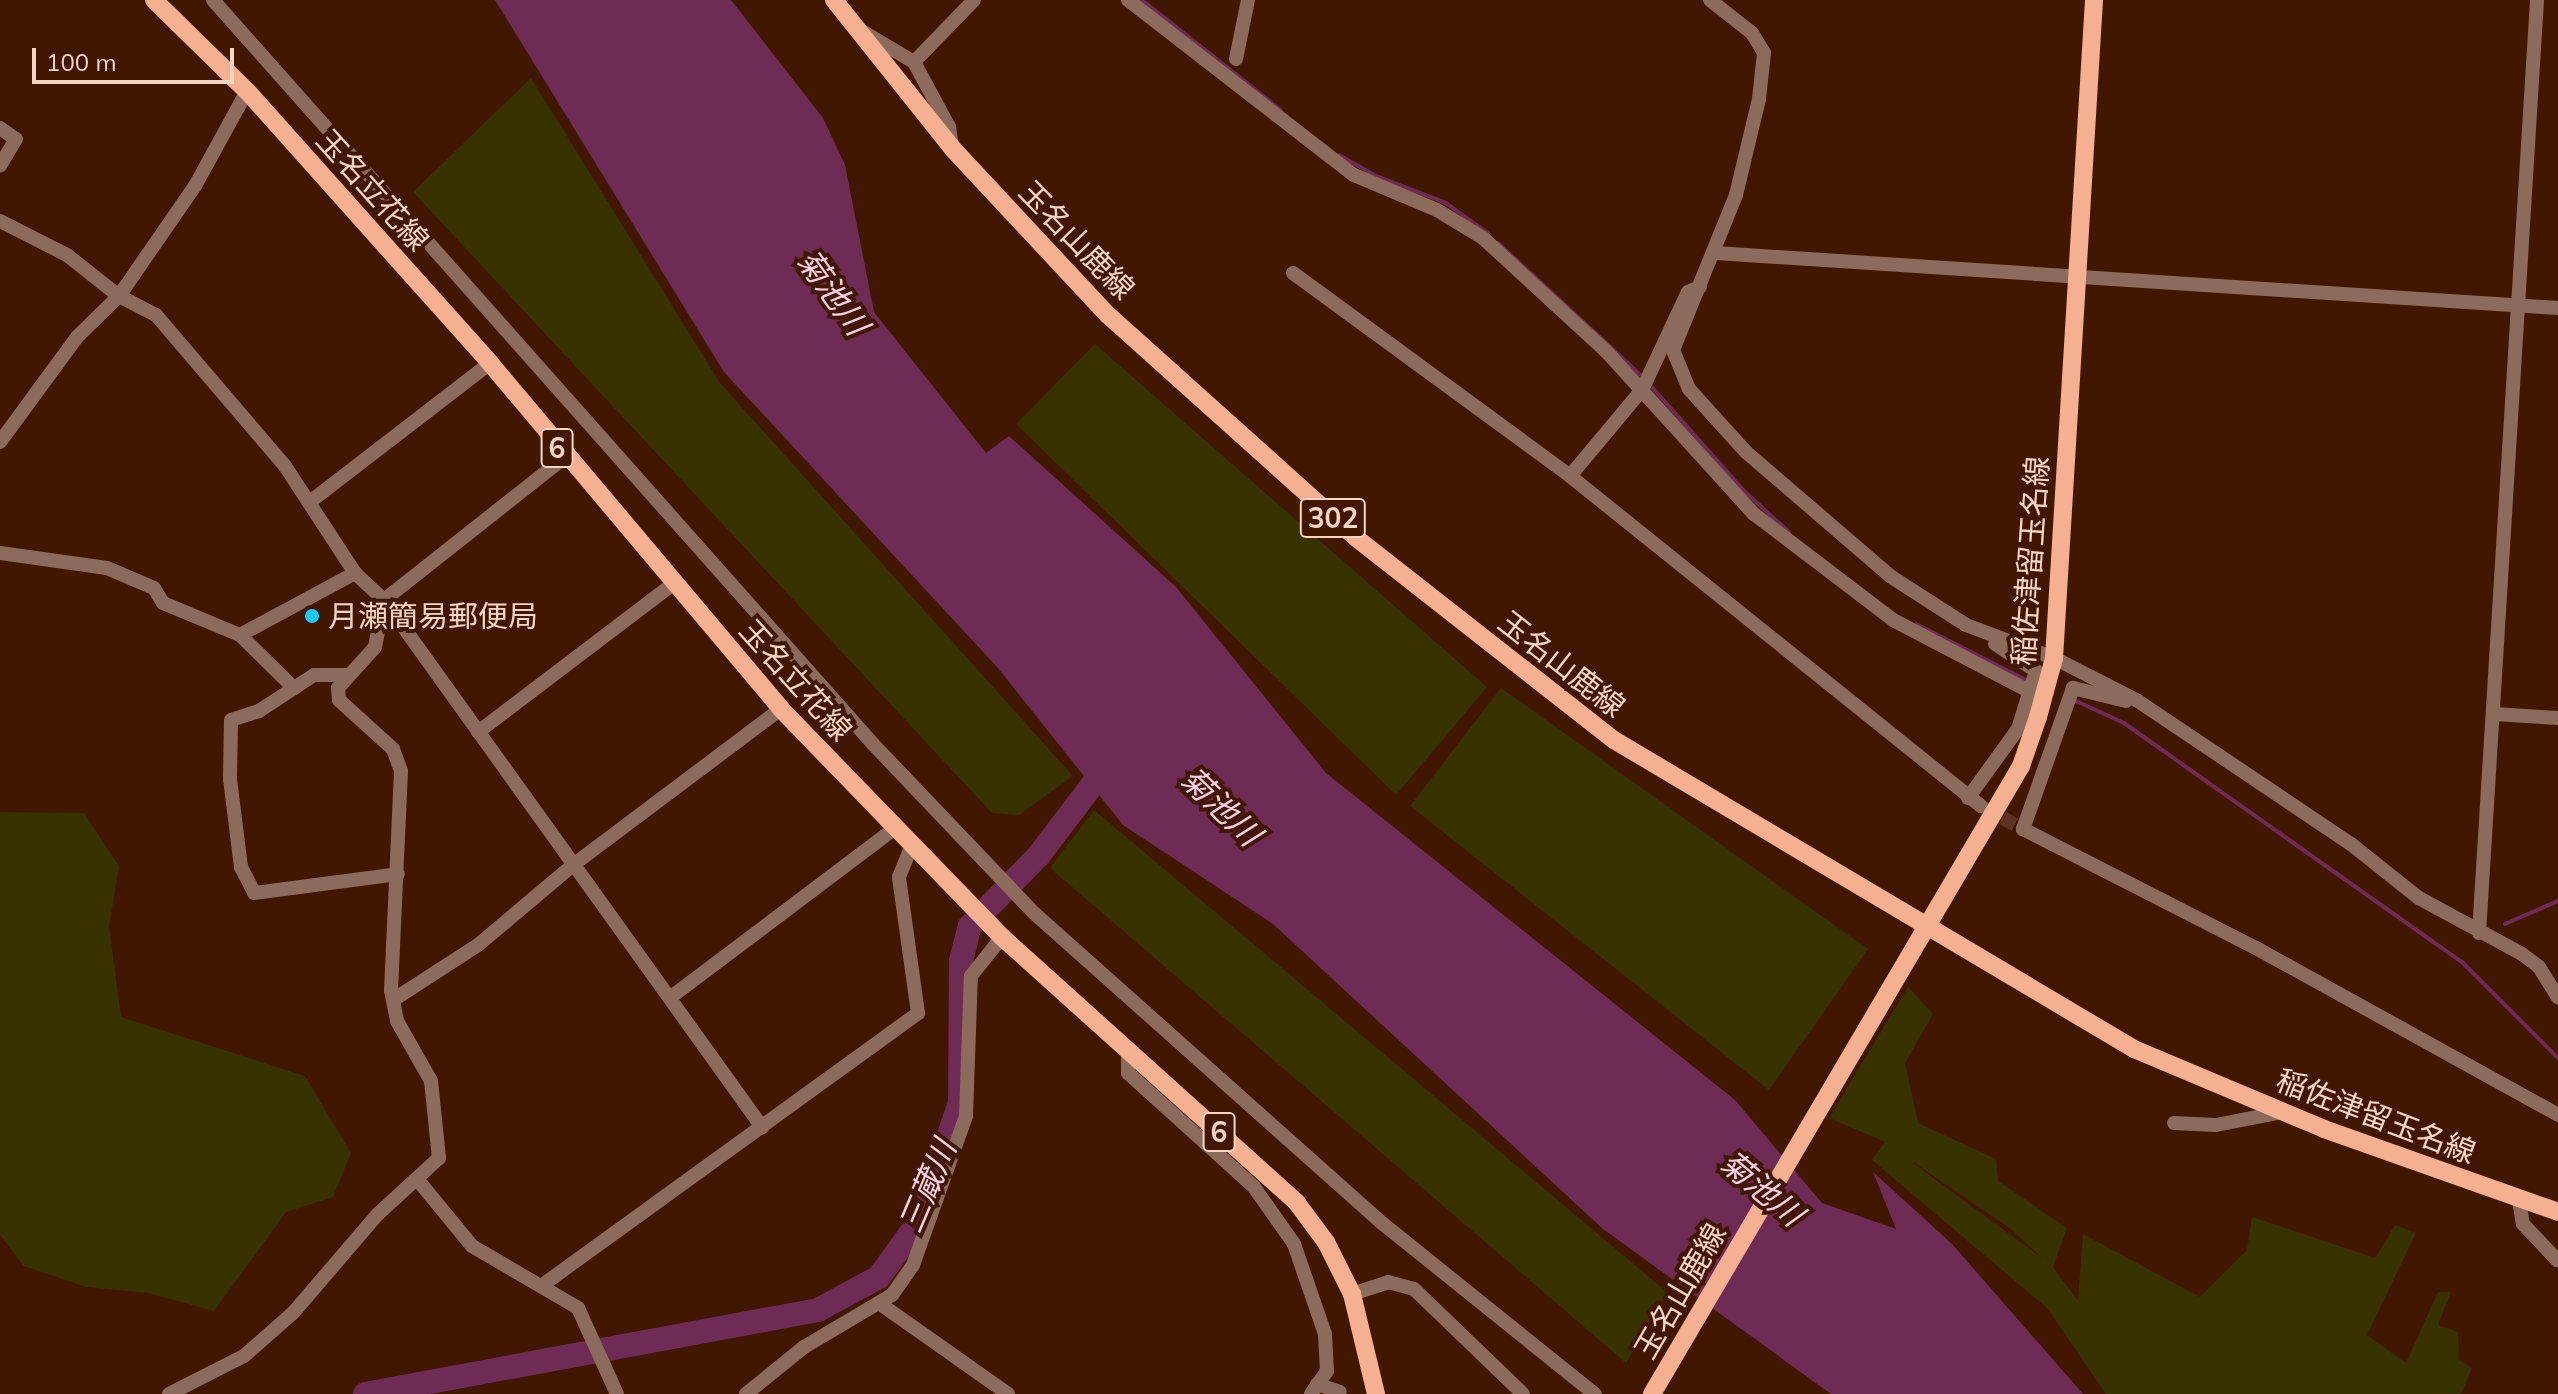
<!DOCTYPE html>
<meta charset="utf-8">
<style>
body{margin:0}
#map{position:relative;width:2558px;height:1394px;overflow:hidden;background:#421702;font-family:Mulish,"Noto Sans JP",sans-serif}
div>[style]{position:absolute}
.green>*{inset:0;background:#373200}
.water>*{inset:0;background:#6e2b55}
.stream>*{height:4px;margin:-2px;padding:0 2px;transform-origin:2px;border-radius:2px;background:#6e2b55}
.river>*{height:24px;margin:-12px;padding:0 12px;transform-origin:12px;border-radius:12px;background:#6e2b55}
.minor-tunnel>*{height:14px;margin-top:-7px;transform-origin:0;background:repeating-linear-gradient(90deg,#5d331f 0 14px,transparent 0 21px)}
.minor>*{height:14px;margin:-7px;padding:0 7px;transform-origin:7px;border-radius:7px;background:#8d6b5c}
.major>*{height:18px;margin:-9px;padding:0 9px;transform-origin:9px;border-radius:9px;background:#f5af91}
.dots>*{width:22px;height:22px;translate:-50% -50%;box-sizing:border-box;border:4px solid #421702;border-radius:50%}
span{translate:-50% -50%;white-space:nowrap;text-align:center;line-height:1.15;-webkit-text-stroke:8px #421702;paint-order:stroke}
.shield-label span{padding:2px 6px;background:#421702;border:2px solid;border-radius:6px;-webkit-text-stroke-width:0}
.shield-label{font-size:28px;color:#f8d4c4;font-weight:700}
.street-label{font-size:30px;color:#f8d4c4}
.poi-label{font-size:30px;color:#f8d4c4}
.left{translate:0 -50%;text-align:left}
.water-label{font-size:32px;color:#f9cfe6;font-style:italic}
.scale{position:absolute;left:32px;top:48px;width:202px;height:36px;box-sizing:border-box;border:4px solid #f8d4c4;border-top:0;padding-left:10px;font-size:24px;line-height:28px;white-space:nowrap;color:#f8d4c4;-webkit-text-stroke:6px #421702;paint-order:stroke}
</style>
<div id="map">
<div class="green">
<div style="clip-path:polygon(531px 78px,720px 383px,1073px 776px,1019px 815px,992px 813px,413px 192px)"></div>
<div style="clip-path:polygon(1095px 344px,1487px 687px,1396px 795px,1016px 424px)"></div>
<div style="clip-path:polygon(1501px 688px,1868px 949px,1769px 1090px,1410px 806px)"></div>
<div style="clip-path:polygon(1094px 810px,1668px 1293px,1626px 1363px,1050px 868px)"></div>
<div style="clip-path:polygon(0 812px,84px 813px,119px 866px,109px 926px,121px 1017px,305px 1076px,351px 1153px,333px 1197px,286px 1212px,214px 1311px,148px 1293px,86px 1287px,24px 1266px,0 1235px)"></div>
<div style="clip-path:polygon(evenodd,1908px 987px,1933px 1014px,1905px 1063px,1918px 1123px,1996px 1159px,1998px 1181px,2067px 1228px,2053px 1267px,2078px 1301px,2083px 1234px,2200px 1297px,2247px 1250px,2252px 1217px,2375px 1258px,2395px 1225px,2416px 1233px,2367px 1335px,2406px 1363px,2438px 1292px,2451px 1292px,2438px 1325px,2458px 1332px,2459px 1360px,2472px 1368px,2461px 1394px,2106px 1394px,2047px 1308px,1872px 1160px,1885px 1142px,1829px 1118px,1908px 987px,1913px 1162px,2011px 1229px,2043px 1259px,1913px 1163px,1913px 1162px)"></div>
</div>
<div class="water">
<div style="clip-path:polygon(495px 0,731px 0,823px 118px,845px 165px,874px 312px,986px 453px,1009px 436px,1176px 587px,1326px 773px,1735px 1100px,1822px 1203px,1896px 1229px,1873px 1172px,1952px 1244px,2083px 1394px,1831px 1394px,1603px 1229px,1273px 924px,1123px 825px,997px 667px,724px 372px)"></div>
</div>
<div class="stream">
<div style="left:1142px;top:0;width:177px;rotate:38.4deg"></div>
<div style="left:1339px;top:155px;width:40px;rotate:29.7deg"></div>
<div style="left:1374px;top:175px;width:77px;rotate:21.3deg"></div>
<div style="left:1446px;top:203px;width:53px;rotate:35.8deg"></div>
<div style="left:1498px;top:243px;width:199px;rotate:42.8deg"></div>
<div style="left:1650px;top:385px;width:143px;rotate:48.4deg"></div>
<div style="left:1745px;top:492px;width:59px;rotate:42.3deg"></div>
<div style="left:1916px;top:624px;width:123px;rotate:27deg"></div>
<div style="left:2074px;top:700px;width:55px;rotate:24.7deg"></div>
<div style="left:2124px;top:723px;width:414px;rotate:35.3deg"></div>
<div style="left:2462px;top:962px;width:136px;rotate:45deg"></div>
<div style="left:2505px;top:924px;width:58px;rotate:-23.5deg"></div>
</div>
<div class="river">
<div style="left:365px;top:1394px;width:461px;rotate:-10.5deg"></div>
<div style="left:818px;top:1310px;width:69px;rotate:-28.4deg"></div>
<div style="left:879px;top:1277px;width:67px;rotate:-54.2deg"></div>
<div style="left:918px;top:1223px;width:127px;rotate:-70.7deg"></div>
<div style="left:960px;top:1103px;width:142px;rotate:-89.6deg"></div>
<div style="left:961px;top:961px;width:36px;rotate:-76deg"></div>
<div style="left:970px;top:926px;width:99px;rotate:-45.8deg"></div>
<div style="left:1039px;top:855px;width:119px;rotate:-52.8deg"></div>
</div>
<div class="minor-tunnel">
<div style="left:1984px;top:808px;width:44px;rotate:28.3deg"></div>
</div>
<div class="minor">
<div style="left:213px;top:0;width:995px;rotate:48.42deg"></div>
<div style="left:873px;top:744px;width:233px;rotate:46.4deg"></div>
<div style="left:1034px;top:913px;width:466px;rotate:41.7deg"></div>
<div style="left:1382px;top:1223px;width:273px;rotate:38.8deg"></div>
<div style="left:1128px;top:0;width:286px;rotate:37.8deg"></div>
<div style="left:1354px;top:175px;width:90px;rotate:22.9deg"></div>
<div style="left:1437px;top:210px;width:54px;rotate:31.3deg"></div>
<div style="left:1483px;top:238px;width:167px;rotate:42.6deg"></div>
<div style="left:1606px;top:351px;width:220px;rotate:47.8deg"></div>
<div style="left:1754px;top:514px;width:175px;rotate:37.3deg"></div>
<div style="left:1893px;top:620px;width:156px;rotate:27.6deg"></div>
<div style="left:1710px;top:0;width:53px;rotate:38.2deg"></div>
<div style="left:1752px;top:33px;width:23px;rotate:59deg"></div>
<div style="left:1764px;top:53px;width:46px;rotate:96.2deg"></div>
<div style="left:1759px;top:99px;width:99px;rotate:103.5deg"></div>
<div style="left:1736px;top:195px;width:167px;rotate:112.1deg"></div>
<div style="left:1673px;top:350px;width:42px;rotate:67.7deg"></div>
<div style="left:1689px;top:389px;width:85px;rotate:47.9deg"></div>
<div style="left:1746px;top:452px;width:190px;rotate:40.7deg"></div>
<div style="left:1890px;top:576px;width:90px;rotate:32.8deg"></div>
<div style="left:1966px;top:625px;width:94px;rotate:20.6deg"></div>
<div style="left:2054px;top:658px;width:94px;rotate:27.1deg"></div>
<div style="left:2138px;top:701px;width:257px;rotate:33.9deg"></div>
<div style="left:2351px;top:844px;width:87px;rotate:38.5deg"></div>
<div style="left:2419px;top:898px;width:117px;rotate:28.5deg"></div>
<div style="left:2522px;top:954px;width:21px;rotate:37deg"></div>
<div style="left:2539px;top:967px;width:36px;rotate:58deg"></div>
<div style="left:855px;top:27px;width:69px;rotate:30.7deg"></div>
<div style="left:1236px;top:59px;width:60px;rotate:-78.5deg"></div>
<div style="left:0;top:128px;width:19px;rotate:35deg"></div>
<div style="left:16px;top:139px;width:31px;rotate:121deg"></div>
<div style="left:952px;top:148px;width:21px;rotate:-98deg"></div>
<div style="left:949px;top:127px;width:74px;rotate:-118.3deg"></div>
<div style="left:914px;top:62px;width:86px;rotate:-45.9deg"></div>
<div style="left:0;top:221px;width:75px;rotate:26.9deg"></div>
<div style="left:67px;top:255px;width:66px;rotate:38.3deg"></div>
<div style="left:119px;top:296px;width:42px;rotate:27.2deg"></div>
<div style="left:156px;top:315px;width:199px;rotate:49.5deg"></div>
<div style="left:285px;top:466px;width:128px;rotate:56.8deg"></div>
<div style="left:355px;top:573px;width:40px;rotate:43deg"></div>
<div style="left:384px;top:600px;width:649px;rotate:54.35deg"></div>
<div style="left:1716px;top:253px;width:844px;rotate:3.74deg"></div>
<div style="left:1293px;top:273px;width:343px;rotate:36.2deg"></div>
<div style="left:1570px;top:476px;width:527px;rotate:38.76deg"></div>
<div style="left:0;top:442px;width:130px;rotate:-53.7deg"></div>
<div style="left:77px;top:337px;width:59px;rotate:-44.3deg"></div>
<div style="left:119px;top:296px;width:134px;rotate:-55.4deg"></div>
<div style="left:195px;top:186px;width:108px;rotate:-61.3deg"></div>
<div style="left:1570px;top:476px;width:112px;rotate:-50.1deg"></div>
<div style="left:1642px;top:390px;width:108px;rotate:-64.9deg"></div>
<div style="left:1688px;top:292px;width:13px;rotate:-23deg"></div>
<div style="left:311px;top:501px;width:226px;rotate:-37.6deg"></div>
<div style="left:0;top:553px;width:108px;rotate:8deg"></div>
<div style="left:107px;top:568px;width:51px;rotate:23.1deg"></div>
<div style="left:154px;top:588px;width:17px;rotate:59deg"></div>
<div style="left:163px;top:603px;width:83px;rotate:22.6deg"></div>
<div style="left:240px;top:635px;width:76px;rotate:44.5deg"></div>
<div style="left:240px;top:635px;width:131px;rotate:-28.3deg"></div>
<div style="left:348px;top:675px;width:34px;rotate:180deg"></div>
<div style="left:314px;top:675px;width:66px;rotate:146.8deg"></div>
<div style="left:259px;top:711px;width:29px;rotate:162deg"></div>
<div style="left:231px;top:720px;width:59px;rotate:91deg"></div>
<div style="left:230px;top:779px;width:89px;rotate:82.9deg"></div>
<div style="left:241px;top:867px;width:29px;rotate:63deg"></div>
<div style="left:254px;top:893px;width:145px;rotate:-7.5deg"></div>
<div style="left:2126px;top:701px;width:55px;rotate:-166.2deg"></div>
<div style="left:2073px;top:688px;width:150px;rotate:109.5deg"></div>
<div style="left:2023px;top:829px;width:262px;rotate:27.1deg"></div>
<div style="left:2256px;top:948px;width:345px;rotate:28.9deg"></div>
<div style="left:2494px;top:714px;width:64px;rotate:3.6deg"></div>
<div style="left:478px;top:732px;width:245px;rotate:-37.2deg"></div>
<div style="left:1968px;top:798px;width:85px;rotate:-54.1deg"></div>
<div style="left:2018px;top:729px;width:61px;rotate:-72.8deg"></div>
<div style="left:2036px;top:671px;width:49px;rotate:-146.6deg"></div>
<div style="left:2479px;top:933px;width:935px;rotate:-86.44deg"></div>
<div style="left:671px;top:997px;width:283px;rotate:-37deg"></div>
<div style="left:393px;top:1000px;width:101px;rotate:-32.9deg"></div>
<div style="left:478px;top:945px;width:124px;rotate:-40.1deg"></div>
<div style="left:573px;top:865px;width:260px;rotate:-36.9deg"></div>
<div style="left:1128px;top:1053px;width:20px;rotate:90deg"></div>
<div style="left:1128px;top:1073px;width:170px;rotate:42.1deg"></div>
<div style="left:1254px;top:1187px;width:70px;rotate:54.9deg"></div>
<div style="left:1294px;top:1244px;width:95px;rotate:71deg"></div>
<div style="left:1325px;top:1334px;width:37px;rotate:87deg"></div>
<div style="left:1327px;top:1371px;width:28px;rotate:125deg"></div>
<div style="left:2174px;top:1123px;width:42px;rotate:2.7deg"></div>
<div style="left:2216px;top:1125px;width:67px;rotate:-11.1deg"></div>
<div style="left:417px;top:1179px;width:87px;rotate:50.6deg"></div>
<div style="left:472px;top:1246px;width:123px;rotate:30.3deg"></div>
<div style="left:578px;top:1308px;width:94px;rotate:65.6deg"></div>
<div style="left:2519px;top:1200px;width:24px;rotate:81deg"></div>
<div style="left:2523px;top:1224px;width:50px;rotate:46.6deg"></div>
<div style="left:544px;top:1284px;width:462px;rotate:-35.9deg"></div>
<div style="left:918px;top:1013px;width:137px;rotate:-98deg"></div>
<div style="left:899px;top:877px;width:37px;rotate:-68deg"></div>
<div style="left:1352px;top:1294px;width:38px;rotate:-18deg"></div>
<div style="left:1388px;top:1282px;width:27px;rotate:15deg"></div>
<div style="left:1414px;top:1289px;width:151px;rotate:43.9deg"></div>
<div style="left:879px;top:1303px;width:158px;rotate:35.2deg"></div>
<div style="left:1317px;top:1384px;width:24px;rotate:19deg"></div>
<div style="left:169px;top:1394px;width:84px;rotate:-26.9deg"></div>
<div style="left:244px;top:1356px;width:65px;rotate:-41.3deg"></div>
<div style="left:293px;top:1313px;width:130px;rotate:-49.4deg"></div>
<div style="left:378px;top:1214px;width:83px;rotate:-42.6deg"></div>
<div style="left:439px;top:1158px;width:77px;rotate:-95.9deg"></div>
<div style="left:431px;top:1081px;width:69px;rotate:-119.5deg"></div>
<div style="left:397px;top:1021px;width:31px;rotate:-101deg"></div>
<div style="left:391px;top:991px;width:220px;rotate:-87.4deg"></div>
<div style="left:401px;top:771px;width:23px;rotate:-110deg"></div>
<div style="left:393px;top:749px;width:73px;rotate:-137.8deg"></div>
<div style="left:339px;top:700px;width:12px;rotate:-95deg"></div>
<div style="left:338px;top:688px;width:55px;rotate:-47.9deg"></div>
<div style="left:375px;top:647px;width:48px;rotate:-79.2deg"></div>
<div style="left:384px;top:600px;width:231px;rotate:-38.3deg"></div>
<div style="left:746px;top:1394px;width:75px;rotate:-39deg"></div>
<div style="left:804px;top:1347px;width:102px;rotate:-30.6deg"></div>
<div style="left:892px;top:1295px;width:37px;rotate:-55deg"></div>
<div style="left:913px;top:1265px;width:158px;rotate:-70.4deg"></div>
<div style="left:966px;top:1116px;width:140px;rotate:-88deg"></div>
<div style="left:971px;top:976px;width:50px;rotate:-51.5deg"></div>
</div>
<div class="major">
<div style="left:154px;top:0;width:130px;rotate:44.4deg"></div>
<div style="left:247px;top:91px;width:365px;rotate:48.2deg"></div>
<div style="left:490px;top:363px;width:452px;rotate:49.9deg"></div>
<div style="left:781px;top:709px;width:318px;rotate:45.9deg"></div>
<div style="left:1002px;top:937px;width:397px;rotate:42deg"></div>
<div style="left:1297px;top:1203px;width:49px;rotate:53.4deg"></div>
<div style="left:1326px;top:1242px;width:58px;rotate:63.4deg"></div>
<div style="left:1352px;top:1294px;width:103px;rotate:76.5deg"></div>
<div style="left:834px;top:0;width:189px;rotate:51.4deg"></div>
<div style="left:952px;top:148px;width:229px;rotate:47deg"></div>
<div style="left:1108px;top:315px;width:332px;rotate:41.9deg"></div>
<div style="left:1355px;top:537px;width:329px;rotate:38.1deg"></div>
<div style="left:1614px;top:740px;width:605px;rotate:30.72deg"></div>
<div style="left:2134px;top:1049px;width:206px;rotate:22.8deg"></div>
<div style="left:2324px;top:1129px;width:248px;rotate:19.5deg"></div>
<div style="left:1652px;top:1394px;width:728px;rotate:-59.56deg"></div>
<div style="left:2021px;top:766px;width:52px;rotate:-70.9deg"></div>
<div style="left:2038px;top:717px;width:61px;rotate:-74.8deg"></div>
<div style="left:2054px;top:658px;width:659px;rotate:-86.52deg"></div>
</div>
<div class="dots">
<div style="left:312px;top:616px;background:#19cafc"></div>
</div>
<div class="shield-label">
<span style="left:557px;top:448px">6</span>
<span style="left:1333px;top:518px">302</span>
<span style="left:1219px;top:1132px">6</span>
</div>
<div class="street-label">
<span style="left:373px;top:190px;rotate:48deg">玉名立花線</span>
<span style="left:1077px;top:240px;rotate:46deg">玉名山鹿線</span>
<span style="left:2030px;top:561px;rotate:-86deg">稲佐津留玉名線</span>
<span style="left:1562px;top:664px;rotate:38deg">玉名山鹿線</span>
<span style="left:796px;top:680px;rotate:48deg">玉名立花線</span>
<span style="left:2376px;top:1116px;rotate:21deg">稲佐津留玉名線</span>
<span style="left:1680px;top:1291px;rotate:-60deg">玉名山鹿線</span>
</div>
<div class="poi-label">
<span class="left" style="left:328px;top:616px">月瀬簡易郵便局</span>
</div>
<div class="water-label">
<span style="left:833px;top:292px;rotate:54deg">菊池川</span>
<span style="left:1221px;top:806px;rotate:44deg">菊池川</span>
<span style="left:927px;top:1186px;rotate:-67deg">三蔵川</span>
<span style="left:1762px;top:1188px;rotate:40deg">菊池川</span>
</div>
<div class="scale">100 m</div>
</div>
